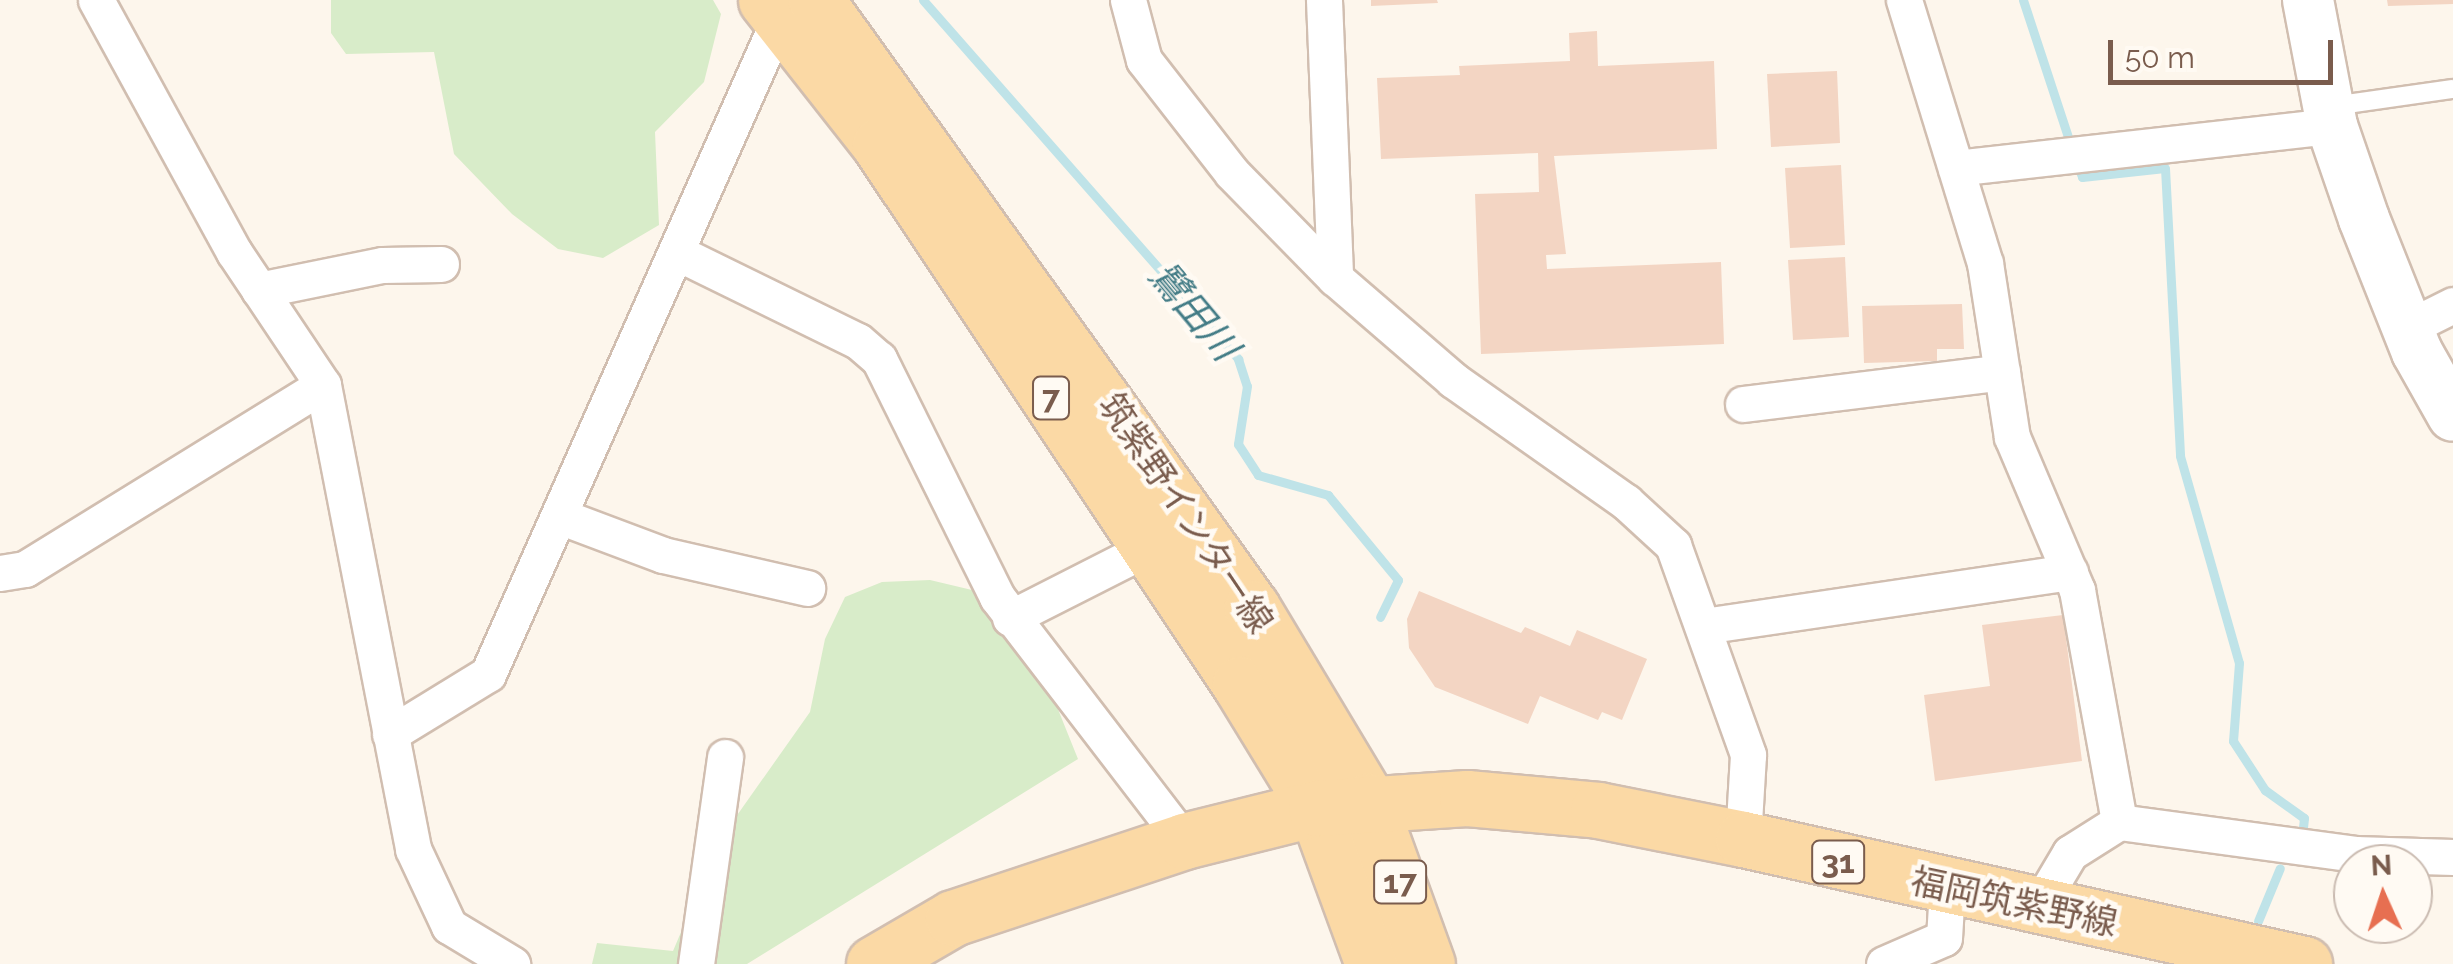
<!DOCTYPE html>
<meta charset="utf-8">
<style>
body{margin:0}
#map{position:relative;width:2453px;height:964px;overflow:hidden;background:#fdf6ec;font-family:Raleway,"Noto Sans JP",sans-serif}
div>[style]{position:absolute}
.green>*{inset:0;background:#d8ecc9}
.stream>*{height:9px;margin:-4.5px;padding:0 4.5px;transform-origin:4.5px;border-radius:4.5px;background:#bfe3e8}
.building>*{inset:0;background:#f3d5c3}
.roads{filter:drop-shadow(2px 0 #d1beb0) drop-shadow(-2px 0 #d1beb0) drop-shadow(0 2px #d1beb0) drop-shadow(0 -2px #d1beb0)}
.service>*{height:18px;margin:-9px;padding:0 9px;transform-origin:9px;border-radius:9px;background:#fff}
.minor>*{height:35px;margin:-17.5px;padding:0 17.5px;transform-origin:17.5px;border-radius:17.5px;background:#fff}
.secondary>*{height:50px;margin:-25px;padding:0 25px;transform-origin:25px;border-radius:25px;background:#fff}
.primary>*{height:55px;margin:-27.5px;padding:0 27.5px;transform-origin:27.5px;border-radius:27.5px;background:#fbd9a5}
span{translate:-50% -50%;white-space:nowrap;text-align:center;line-height:1.15;-webkit-text-stroke:9px #fffaf3;paint-order:stroke}
.shield-label span{padding:2px 8px;background:#fffaf3;border:2px solid;border-radius:8px;-webkit-text-stroke-width:0}
.shield-label{font-size:32px;color:#7a5c4d;font-weight:700}
.street-label{font-size:35px;color:#7a5c4d}
.water-label{font-size:38px;color:#437c86;font-style:italic}
.north{position:absolute;left:2333px;top:844px;width:100px;height:100px;box-sizing:border-box;background:#fffaf3;border:2px solid #cabbb1;border-radius:50%;rotate:357deg;font-size:28px;font-weight:700;line-height:40px;text-align:center;color:#7a5c4d}
.north::after{content:'';display:block;margin:auto;width:35px;height:45px;background:#e76f51;clip-path:polygon(50% 0,100% 100%,50% 72%,0 100%)}
.scale{position:absolute;left:2108px;top:40px;width:225px;height:45px;box-sizing:border-box;border:5px solid #7a5c4d;border-top:0;padding-left:12px;font-size:30px;line-height:35px;white-space:nowrap;color:#7a5c4d;-webkit-text-stroke:8px #fffaf3;paint-order:stroke}
</style>
<div id="map">
<div class="green">
<div style="clip-path:polygon(331px 0,713px 0,721px 14px,704px 82px,655px 132px,659px 225px,603px 258px,558px 249px,512px 214px,454px 154px,434px 52px,346px 54px,331px 33px)"></div>
<div style="clip-path:polygon(930px 580px,972px 590px,1024px 625px,1078px 759px,747px 964px,592px 964px,597px 943px,673px 951px,721px 838px,810px 712px,825px 639px,845px 597px,882px 582px)"></div>
</div>
<div class="stream">
<div style="left:923px;top:0;width:478px;rotate:48.7deg"></div>
<div style="left:1238px;top:359px;width:28px;rotate:72deg"></div>
<div style="left:1247px;top:386px;width:59px;rotate:98.8deg"></div>
<div style="left:1238px;top:444px;width:37px;rotate:57deg"></div>
<div style="left:1258px;top:475px;width:73px;rotate:15.9deg"></div>
<div style="left:1328px;top:495px;width:110px;rotate:50.5deg"></div>
<div style="left:1398px;top:580px;width:41px;rotate:115.9deg"></div>
<div style="left:2023px;top:0;width:154px;rotate:71.8deg"></div>
<div style="left:2076px;top:161px;width:17px;rotate:69deg"></div>
<div style="left:2082px;top:177px;width:83px;rotate:-6.2deg"></div>
<div style="left:2165px;top:168px;width:288px;rotate:87deg"></div>
<div style="left:2180px;top:456px;width:215px;rotate:74.1deg"></div>
<div style="left:2239px;top:663px;width:78px;rotate:94.4deg"></div>
<div style="left:2233px;top:741px;width:59px;rotate:56.9deg"></div>
<div style="left:2265px;top:790px;width:48px;rotate:35.7deg"></div>
<div style="left:2304px;top:818px;width:18px;rotate:96deg"></div>
<div style="left:2258px;top:921px;width:57px;rotate:-67.5deg"></div>
</div>
<div class="building">
<div style="clip-path:polygon(1371px 0,1437px 0,1438px 3px,1371px 6px)"></div>
<div style="clip-path:polygon(2387px 0,2453px 0,2453px 4px,2388px 6px)"></div>
<div style="clip-path:polygon(1597px 31px,1598px 66px,1714px 61px,1717px 149px,1554px 156px,1566px 254px,1546px 255px,1547px 269px,1721px 262px,1724px 344px,1481px 354px,1475px 194px,1539px 192px,1538px 153px,1381px 159px,1377px 78px,1460px 75px,1459px 66px,1570px 61px,1569px 33px)"></div>
<div style="clip-path:polygon(1837px 71px,1840px 143px,1771px 147px,1767px 74px)"></div>
<div style="clip-path:polygon(1841px 165px,1845px 245px,1790px 248px,1785px 168px)"></div>
<div style="clip-path:polygon(1845px 257px,1849px 337px,1793px 340px,1788px 260px)"></div>
<div style="clip-path:polygon(1962px 304px,1964px 349px,1937px 349px,1937px 361px,1864px 363px,1862px 306px)"></div>
<div style="clip-path:polygon(1419px 591px,1521px 633px,1525px 627px,1570px 646px,1577px 630px,1647px 659px,1622px 720px,1602px 712px,1598px 720px,1540px 696px,1528px 724px,1435px 687px,1409px 648px,1407px 619px)"></div>
<div style="clip-path:polygon(2063px 615px,2082px 761px,1935px 781px,1924px 695px,1990px 686px,1982px 625px)"></div>
</div>
<div class="roads">
<div class="service">
<div style="left:2333px;top:106px;width:121px;rotate:-8.1deg"></div>
</div>
<div class="minor">
<div style="left:96px;top:0;width:287px;rotate:61.3deg"></div>
<div style="left:234px;top:252px;width:160px;rotate:56.2deg"></div>
<div style="left:323px;top:385px;width:473px;rotate:79deg"></div>
<div style="left:413px;top:849px;width:85px;rotate:64.9deg"></div>
<div style="left:449px;top:926px;width:74px;rotate:31.1deg"></div>
<div style="left:1128px;top:0;width:62px;rotate:75.1deg"></div>
<div style="left:1144px;top:60px;width:143px;rotate:52.1deg"></div>
<div style="left:1232px;top:173px;width:147px;rotate:45.6deg"></div>
<div style="left:1335px;top:278px;width:156px;rotate:40.8deg"></div>
<div style="left:1453px;top:380px;width:212px;rotate:35.2deg"></div>
<div style="left:1626px;top:502px;width:64px;rotate:42.5deg"></div>
<div style="left:1673px;top:545px;width:223px;rotate:70.3deg"></div>
<div style="left:1748px;top:755px;width:84px;rotate:93.4deg"></div>
<div style="left:1324px;top:0;width:278px;rotate:87.7deg"></div>
<div style="left:1904px;top:0;width:275px;rotate:72.9deg"></div>
<div style="left:1985px;top:263px;width:176px;rotate:81.2deg"></div>
<div style="left:2012px;top:437px;width:166px;rotate:67deg"></div>
<div style="left:2077px;top:590px;width:236px;rotate:79.7deg"></div>
<div style="left:2119px;top:822px;width:58px;rotate:147.7deg"></div>
<div style="left:2070px;top:853px;width:63px;rotate:120.7deg"></div>
<div style="left:1956px;top:168px;width:378px;rotate:-6.4deg"></div>
<div style="left:678px;top:253px;width:200px;rotate:26.1deg"></div>
<div style="left:858px;top:341px;width:28px;rotate:41deg"></div>
<div style="left:879px;top:359px;width:266px;rotate:63.6deg"></div>
<div style="left:997px;top:597px;width:307px;rotate:52.5deg"></div>
<div style="left:259px;top:290px;width:126px;rotate:-11.5deg"></div>
<div style="left:382px;top:265px;width:59px;rotate:-1deg"></div>
<div style="left:2407px;top:328px;width:51px;rotate:-26.6deg"></div>
<div style="left:1743px;top:404px;width:261px;rotate:-7deg"></div>
<div style="left:562px;top:517px;width:108px;rotate:20.6deg"></div>
<div style="left:663px;top:555px;width:148px;rotate:12.9deg"></div>
<div style="left:0;top:573px;width:25px;rotate:-9deg"></div>
<div style="left:25px;top:569px;width:350px;rotate:-31.7deg"></div>
<div style="left:1010px;top:618px;width:157px;rotate:-26.9deg"></div>
<div style="left:1704px;top:626px;width:370px;rotate:-8.4deg"></div>
<div style="left:390px;top:734px;width:115px;rotate:-31.5deg"></div>
<div style="left:488px;top:674px;width:719px;rotate:-66.04deg"></div>
<div style="left:2119px;top:822px;width:238px;rotate:7.7deg"></div>
<div style="left:2355px;top:854px;width:98px;rotate:1.8deg"></div>
<div style="left:696px;top:964px;width:209px;rotate:-82deg"></div>
<div style="left:1884px;top:964px;width:65px;rotate:-23.4deg"></div>
<div style="left:1944px;top:938px;width:49px;rotate:-86.5deg"></div>
</div>
<div class="secondary">
<div style="left:2308px;top:0;width:128px;rotate:79.2deg"></div>
<div style="left:2332px;top:126px;width:98px;rotate:71deg"></div>
<div style="left:2364px;top:219px;width:143px;rotate:68.3deg"></div>
<div style="left:2417px;top:352px;width:73px;rotate:60.6deg"></div>
</div>
<div class="primary">
<div style="left:766px;top:0;width:184px;rotate:51.8deg"></div>
<div style="left:880px;top:145px;width:648px;rotate:56.26deg"></div>
<div style="left:1240px;top:684px;width:145px;rotate:58.5deg"></div>
<div style="left:1316px;top:808px;width:166px;rotate:69.9deg"></div>
<div style="left:816px;top:0;width:748px;rotate:54.36deg"></div>
<div style="left:1252px;top:608px;width:225px;rotate:59deg"></div>
<div style="left:1368px;top:801px;width:173px;rotate:70.1deg"></div>
<div style="left:874px;top:964px;width:91px;rotate:-30.2deg"></div>
<div style="left:953px;top:918px;width:243px;rotate:-18.4deg"></div>
<div style="left:1184px;top:841px;width:136px;rotate:-14deg"></div>
<div style="left:1316px;top:808px;width:151px;rotate:-3.8deg"></div>
<div style="left:1467px;top:798px;width:132px;rotate:5.2deg"></div>
<div style="left:1598px;top:810px;width:148px;rotate:11.3deg"></div>
<div style="left:1743px;top:839px;width:575px;rotate:12.56deg"></div>
</div>
</div>
<div class="shield-label">
<span style="left:1051px;top:398px">7</span>
<span style="left:1838px;top:862px">31</span>
<span style="left:1400px;top:882px">17</span>
</div>
<div class="street-label">
<span style="left:1186px;top:513px;rotate:56deg">筑紫野インター線</span>
<span style="left:2014px;top:902px;rotate:12deg">福岡筑紫野線</span>
</div>
<div class="water-label">
<span style="left:1194px;top:311px;rotate:50deg">鷺田川</span>
</div>
<div class="north">N</div>
<div class="scale">50 m</div>
</div>
